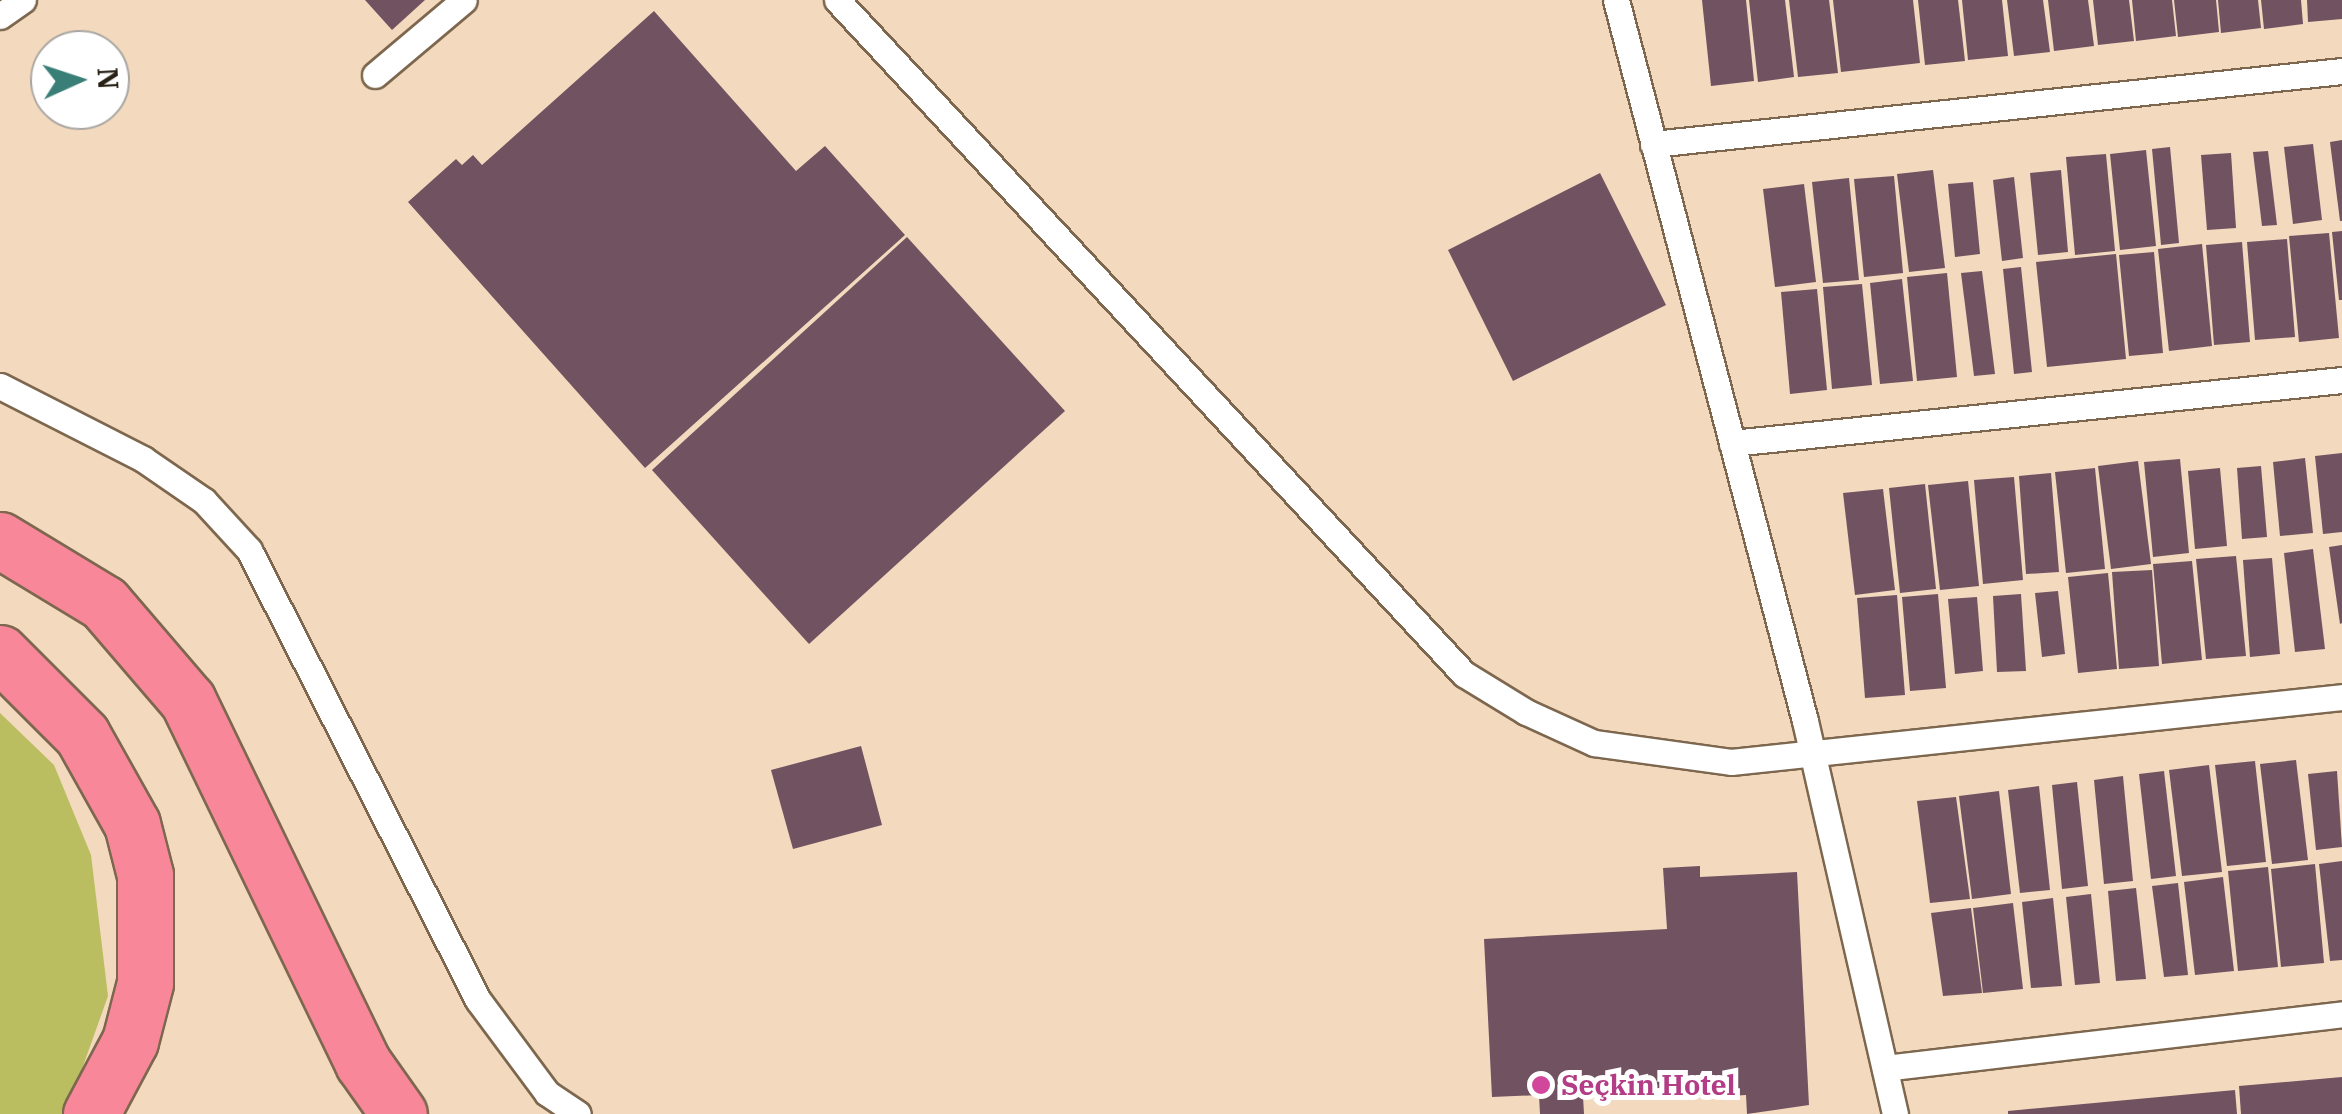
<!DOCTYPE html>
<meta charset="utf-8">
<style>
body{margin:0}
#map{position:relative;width:2342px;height:1114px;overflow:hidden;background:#f3d9be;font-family:"IBM Plex Serif",serif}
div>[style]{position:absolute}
.green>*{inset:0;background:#babe61}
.building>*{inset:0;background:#715261}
.roads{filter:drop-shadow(2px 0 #7d674e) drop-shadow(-2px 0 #7d674e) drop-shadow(0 2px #7d674e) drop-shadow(0 -2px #7d674e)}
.service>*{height:25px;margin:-12.5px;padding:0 12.5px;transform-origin:12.5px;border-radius:12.5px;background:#fff}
.trunk>*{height:55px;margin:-27.5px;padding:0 27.5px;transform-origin:27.5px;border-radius:27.5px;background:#f8879a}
.dots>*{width:28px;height:28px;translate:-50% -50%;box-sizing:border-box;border:5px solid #fff;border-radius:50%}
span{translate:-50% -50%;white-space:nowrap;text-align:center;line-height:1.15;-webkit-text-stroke:10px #fff;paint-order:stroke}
.hotel-label{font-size:28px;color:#b23c85;font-weight:700}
.left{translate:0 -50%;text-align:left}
.north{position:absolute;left:30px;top:30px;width:100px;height:100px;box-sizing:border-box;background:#fff;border:2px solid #a9a6a2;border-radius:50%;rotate:87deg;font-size:28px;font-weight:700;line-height:40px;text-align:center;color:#292016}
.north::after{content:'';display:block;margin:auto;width:35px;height:45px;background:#397f78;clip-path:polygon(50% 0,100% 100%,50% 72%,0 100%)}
</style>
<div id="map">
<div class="green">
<div style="clip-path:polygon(0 713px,54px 765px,91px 855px,108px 996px,66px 1114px,0 1114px)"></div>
</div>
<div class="building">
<div style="clip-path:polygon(365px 0,425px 0,392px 30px)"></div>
<div style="clip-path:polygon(1702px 0,1746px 0,1754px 81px,1711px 86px)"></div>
<div style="clip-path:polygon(1749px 0,1785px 0,1794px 77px,1758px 82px)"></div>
<div style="clip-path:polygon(1789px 0,1829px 0,1838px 73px,1798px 77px)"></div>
<div style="clip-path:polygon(1833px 0,1913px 0,1920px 63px,1841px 72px)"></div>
<div style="clip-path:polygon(1918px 0,1958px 0,1965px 61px,1925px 65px)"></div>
<div style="clip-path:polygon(1962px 0,2002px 0,2008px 56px,1968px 60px)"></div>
<div style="clip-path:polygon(2007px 0,2043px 0,2050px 52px,2014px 56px)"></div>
<div style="clip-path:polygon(2048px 0,2088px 0,2094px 46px,2054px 51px)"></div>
<div style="clip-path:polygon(2093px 0,2129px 0,2134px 41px,2098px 45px)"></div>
<div style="clip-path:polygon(2132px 0,2172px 0,2176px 36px,2136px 41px)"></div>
<div style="clip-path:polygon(2174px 0,2216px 0,2219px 32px,2178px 37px)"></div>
<div style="clip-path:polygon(2218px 0,2258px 0,2261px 28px,2221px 33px)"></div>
<div style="clip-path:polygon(2261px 0,2301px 0,2303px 24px,2264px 29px)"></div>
<div style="clip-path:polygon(2307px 0,2342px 0,2342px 19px,2308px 22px)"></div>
<div style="clip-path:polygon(654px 11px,796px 171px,825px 146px,905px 235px,645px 468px,408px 202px,456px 159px,462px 165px,473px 155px,482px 165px)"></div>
<div style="clip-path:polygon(2342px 140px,2342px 221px,2340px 221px,2330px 142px)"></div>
<div style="clip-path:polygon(2313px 144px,2322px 220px,2293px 224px,2284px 147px)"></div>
<div style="clip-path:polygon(2170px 147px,2179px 243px,2161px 245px,2152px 149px)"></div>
<div style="clip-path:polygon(2146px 150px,2156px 246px,2120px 250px,2110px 154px)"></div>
<div style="clip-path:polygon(2268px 151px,2277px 225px,2262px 226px,2253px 152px)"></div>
<div style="clip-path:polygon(2231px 153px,2236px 228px,2207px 230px,2201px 155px)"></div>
<div style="clip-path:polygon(2106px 154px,2115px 251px,2075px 255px,2066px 157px)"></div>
<div style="clip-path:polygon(1933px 170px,1945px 268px,1909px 272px,1897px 174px)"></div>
<div style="clip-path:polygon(2061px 170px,2068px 252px,2038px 255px,2030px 173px)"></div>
<div style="clip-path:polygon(1600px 173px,1666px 305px,1513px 381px,1448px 250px)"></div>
<div style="clip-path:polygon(1894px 176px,1903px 273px,1864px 277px,1854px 179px)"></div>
<div style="clip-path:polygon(2014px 177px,2023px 258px,2002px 261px,1993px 180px)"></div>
<div style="clip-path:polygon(1849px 178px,1859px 280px,1823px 283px,1812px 182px)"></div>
<div style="clip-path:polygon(1973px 182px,1980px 254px,1955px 257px,1948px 184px)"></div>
<div style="clip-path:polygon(1804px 184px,1816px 282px,1775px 287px,1763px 189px)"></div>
<div style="clip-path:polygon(2342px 231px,2342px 300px,2339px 300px,2332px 232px)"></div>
<div style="clip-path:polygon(2329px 233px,2339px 338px,2299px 342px,2289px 236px)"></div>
<div style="clip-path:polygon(907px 237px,1065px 411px,809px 644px,652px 470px)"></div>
<div style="clip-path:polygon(2287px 239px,2295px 337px,2255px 340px,2247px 242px)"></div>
<div style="clip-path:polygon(2242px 242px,2250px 342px,2214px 345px,2206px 245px)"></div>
<div style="clip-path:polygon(2202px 244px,2212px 346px,2169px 351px,2158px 249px)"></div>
<div style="clip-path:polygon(2154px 252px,2163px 353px,2129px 356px,2119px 255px)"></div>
<div style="clip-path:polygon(2116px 254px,2126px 359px,2047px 367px,2036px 262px)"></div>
<div style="clip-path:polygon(2021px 267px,2032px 372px,2014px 374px,2003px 269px)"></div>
<div style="clip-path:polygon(1982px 271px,1995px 374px,1974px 376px,1961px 273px)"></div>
<div style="clip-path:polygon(1947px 273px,1957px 377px,1917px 381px,1907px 277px)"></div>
<div style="clip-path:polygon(1902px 279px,1913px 381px,1880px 384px,1870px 283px)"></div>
<div style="clip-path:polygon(1862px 284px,1872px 385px,1832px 389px,1823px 287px)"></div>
<div style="clip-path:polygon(1817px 289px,1827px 390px,1790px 394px,1781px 292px)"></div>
<div style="clip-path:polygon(2342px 453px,2342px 532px,2323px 534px,2315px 456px)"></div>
<div style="clip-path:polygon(2305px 458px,2313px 533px,2280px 536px,2273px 462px)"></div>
<div style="clip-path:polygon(2180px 459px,2189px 553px,2153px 557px,2144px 462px)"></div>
<div style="clip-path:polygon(2138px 461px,2151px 564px,2111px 569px,2098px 466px)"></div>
<div style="clip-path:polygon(2261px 466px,2267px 537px,2242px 539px,2237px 468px)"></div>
<div style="clip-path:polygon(2095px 468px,2105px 569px,2066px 573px,2055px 472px)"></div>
<div style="clip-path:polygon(2220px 468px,2227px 546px,2195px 549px,2188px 471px)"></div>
<div style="clip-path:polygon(2051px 473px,2059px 572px,2026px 574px,2019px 476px)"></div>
<div style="clip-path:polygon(2014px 477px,2023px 580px,1983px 584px,1974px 480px)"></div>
<div style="clip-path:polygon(1968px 481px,1979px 586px,1940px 590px,1928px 485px)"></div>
<div style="clip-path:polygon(1925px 484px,1936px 589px,1900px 593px,1889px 488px)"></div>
<div style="clip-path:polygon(1883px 489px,1895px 590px,1855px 595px,1843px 493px)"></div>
<div style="clip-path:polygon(2342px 545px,2342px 623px,2340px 624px,2329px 547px)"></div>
<div style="clip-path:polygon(2313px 549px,2325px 649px,2295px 652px,2284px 553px)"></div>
<div style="clip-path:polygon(2236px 556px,2246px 656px,2206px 659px,2196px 559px)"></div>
<div style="clip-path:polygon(2272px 558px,2280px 654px,2250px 657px,2243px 560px)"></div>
<div style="clip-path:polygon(2192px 561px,2202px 660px,2162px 664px,2153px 564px)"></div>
<div style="clip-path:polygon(2152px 570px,2159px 666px,2119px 669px,2112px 572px)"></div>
<div style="clip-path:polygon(2108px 573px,2117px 669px,2078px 673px,2068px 577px)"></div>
<div style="clip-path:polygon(2058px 591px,2065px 654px,2042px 657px,2035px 593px)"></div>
<div style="clip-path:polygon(1938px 594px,1946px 688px,1910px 691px,1902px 597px)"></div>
<div style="clip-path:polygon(2021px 594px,2026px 671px,1997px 672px,1993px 596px)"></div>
<div style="clip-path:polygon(1897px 595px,1905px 695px,1865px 698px,1857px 598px)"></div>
<div style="clip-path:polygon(1977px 597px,1983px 671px,1955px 674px,1948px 599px)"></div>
<div style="clip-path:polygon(861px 746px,882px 825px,793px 849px,771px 770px)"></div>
<div style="clip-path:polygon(2296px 760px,2308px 860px,2272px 864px,2260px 764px)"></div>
<div style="clip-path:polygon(2255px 761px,2266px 862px,2227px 866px,2215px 765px)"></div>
<div style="clip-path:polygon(2209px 765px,2222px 872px,2182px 876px,2169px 770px)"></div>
<div style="clip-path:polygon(2164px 771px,2176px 876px,2151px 879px,2139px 774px)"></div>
<div style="clip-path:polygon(2337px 771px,2342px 847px,2316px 850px,2308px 774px)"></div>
<div style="clip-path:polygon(2123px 776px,2133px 881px,2104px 884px,2094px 780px)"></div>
<div style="clip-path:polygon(2077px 782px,2088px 886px,2062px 889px,2052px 785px)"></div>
<div style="clip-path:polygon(2039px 786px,2050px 890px,2020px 893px,2008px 790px)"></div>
<div style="clip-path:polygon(1999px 791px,2011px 894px,1972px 899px,1959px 796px)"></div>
<div style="clip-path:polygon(1956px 797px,1970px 899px,1930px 903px,1917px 801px)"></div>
<div style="clip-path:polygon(2342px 861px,2342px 960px,2330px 961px,2319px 864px)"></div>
<div style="clip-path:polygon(2315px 864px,2324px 963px,2281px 967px,2271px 869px)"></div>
<div style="clip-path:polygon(1700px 866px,1700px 877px,1797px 872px,1809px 1105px,1747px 1114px,1746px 1095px,1664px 1100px,1663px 1092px,1583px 1096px,1584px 1114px,1540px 1114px,1539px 1095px,1492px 1097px,1484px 939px,1667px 929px,1663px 868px)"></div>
<div style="clip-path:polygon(2268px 867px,2278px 967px,2238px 971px,2228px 871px)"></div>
<div style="clip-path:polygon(2223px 877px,2234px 971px,2195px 975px,2184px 882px)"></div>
<div style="clip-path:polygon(2178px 883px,2188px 975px,2164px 977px,2152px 886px)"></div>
<div style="clip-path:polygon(2136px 888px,2146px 979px,2116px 981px,2108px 891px)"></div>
<div style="clip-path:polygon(2091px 894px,2100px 983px,2075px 985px,2066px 897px)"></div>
<div style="clip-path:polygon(2053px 898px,2062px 986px,2031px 988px,2022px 902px)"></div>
<div style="clip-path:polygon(2013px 903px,2023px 989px,1983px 993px,1973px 908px)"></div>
<div style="clip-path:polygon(1971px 908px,1982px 993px,1943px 996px,1931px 913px)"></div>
<div style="clip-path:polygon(2342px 1077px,2342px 1114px,2241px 1114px,2239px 1086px)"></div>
<div style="clip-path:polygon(2235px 1090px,2237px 1114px,2008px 1114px,2008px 1111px)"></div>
</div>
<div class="roads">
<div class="service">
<div style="left:837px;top:0;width:921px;rotate:47.07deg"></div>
<div style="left:1464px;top:674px;width:73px;rotate:31.5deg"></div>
<div style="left:1526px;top:712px;width:75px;rotate:24.5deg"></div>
<div style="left:1594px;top:743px;width:138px;rotate:7.9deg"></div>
<div style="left:1731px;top:762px;width:614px;rotate:-6.07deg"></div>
<div style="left:1616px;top:0;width:745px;rotate:75.31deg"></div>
<div style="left:1805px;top:721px;width:403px;rotate:77.1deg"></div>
<div style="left:0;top:16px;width:28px;rotate:-35deg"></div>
<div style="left:375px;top:75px;width:116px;rotate:-40.1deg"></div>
<div style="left:1653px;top:144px;width:693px;rotate:-6.05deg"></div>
<div style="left:0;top:386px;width:161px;rotate:27deg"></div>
<div style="left:143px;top:459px;width:74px;rotate:34.5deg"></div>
<div style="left:204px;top:501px;width:67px;rotate:47.4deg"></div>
<div style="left:249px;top:550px;width:505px;rotate:63.03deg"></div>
<div style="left:478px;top:1000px;width:116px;rotate:53.4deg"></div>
<div style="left:547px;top:1093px;width:37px;rotate:34deg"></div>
<div style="left:1732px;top:443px;width:613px;rotate:-5.9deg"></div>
<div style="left:1885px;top:1068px;width:460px;rotate:-6.7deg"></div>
</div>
<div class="trunk">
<div style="left:0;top:540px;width:122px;rotate:31.2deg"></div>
<div style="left:104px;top:603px;width:129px;rotate:49.4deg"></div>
<div style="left:188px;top:701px;width:402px;rotate:64.2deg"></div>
<div style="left:363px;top:1063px;width:62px;rotate:54.8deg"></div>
<div style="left:0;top:653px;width:116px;rotate:45deg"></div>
<div style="left:82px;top:735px;width:102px;rotate:60.7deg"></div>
<div style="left:132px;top:824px;width:53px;rotate:75.7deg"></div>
<div style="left:145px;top:875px;width:108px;rotate:90deg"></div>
<div style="left:145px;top:983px;width:60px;rotate:104.5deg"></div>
<div style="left:130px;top:1041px;width:83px;rotate:118.1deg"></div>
</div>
</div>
<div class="dots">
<div style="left:1541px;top:1085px;background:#d1479c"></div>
</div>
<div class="hotel-label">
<span class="left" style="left:1561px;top:1085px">Seçkin Hotel</span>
</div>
<div class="north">N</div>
</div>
